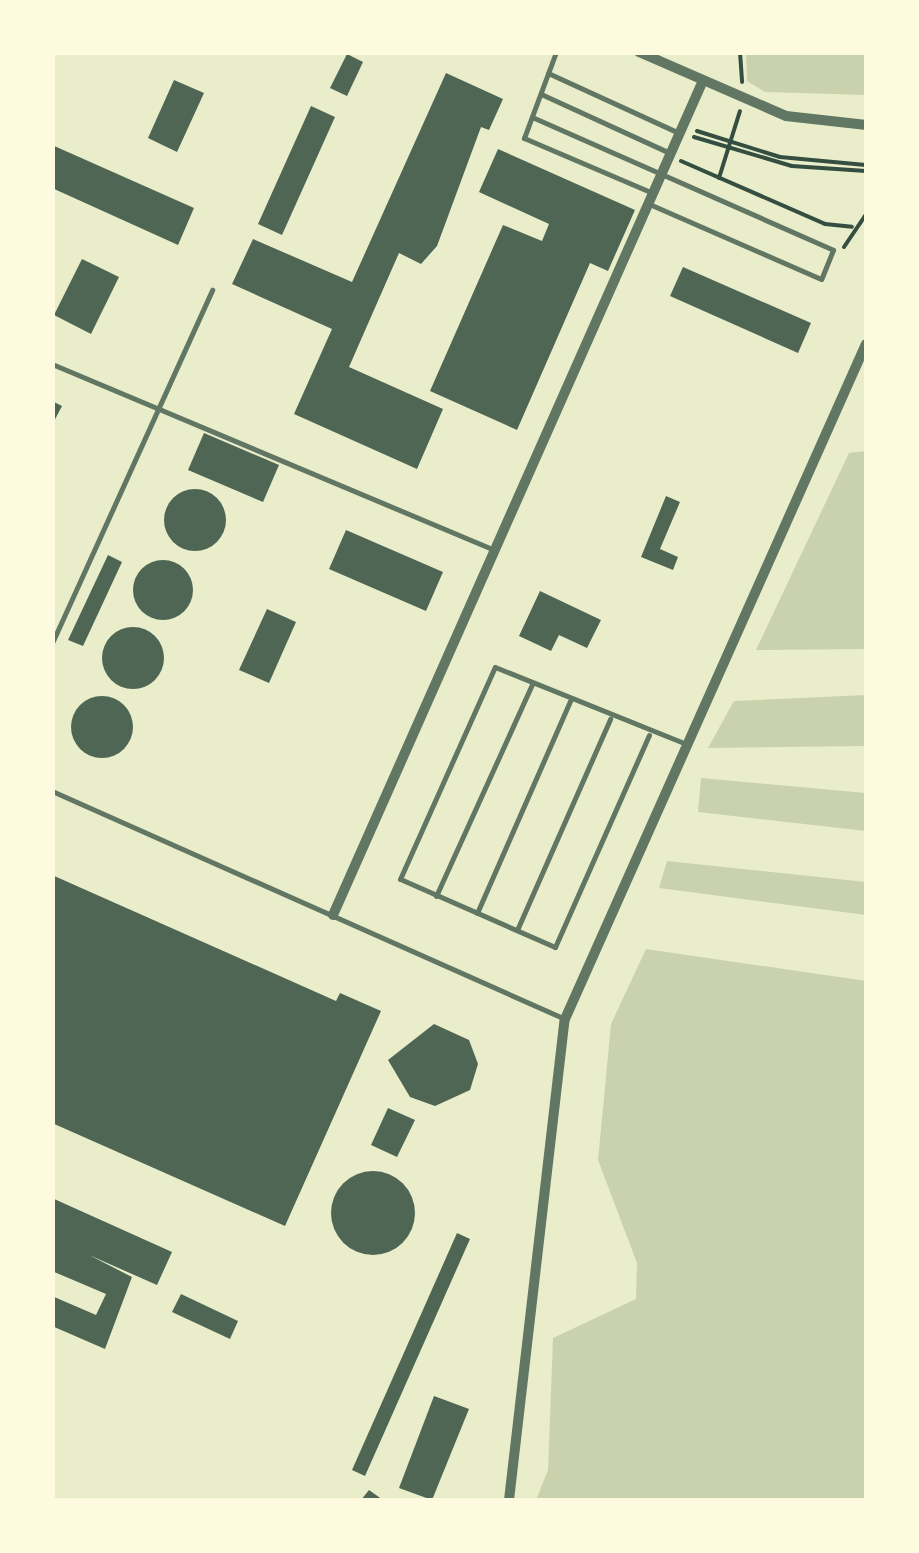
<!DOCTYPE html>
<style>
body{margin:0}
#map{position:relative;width:919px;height:1553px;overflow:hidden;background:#e9edc9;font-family:"Fira Sans",sans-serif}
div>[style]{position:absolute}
.green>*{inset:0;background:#cad2ad}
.building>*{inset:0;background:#4f6655}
.round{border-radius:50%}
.path>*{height:4px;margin:-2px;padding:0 2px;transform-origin:2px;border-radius:2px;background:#344e41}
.service>*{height:5px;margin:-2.5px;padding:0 2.5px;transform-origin:2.5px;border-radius:2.5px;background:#617663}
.minor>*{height:10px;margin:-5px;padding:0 5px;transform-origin:5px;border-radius:5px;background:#617663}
span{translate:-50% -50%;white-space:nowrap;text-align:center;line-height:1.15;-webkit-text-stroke:8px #fefae0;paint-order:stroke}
.frame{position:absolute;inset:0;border:55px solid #fefae0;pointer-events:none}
</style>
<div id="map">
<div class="green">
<div style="clip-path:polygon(746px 53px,866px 53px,866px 95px,765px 92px,747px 81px)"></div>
<div style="clip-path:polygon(866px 451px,866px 649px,756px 650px,849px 453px)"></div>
<div style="clip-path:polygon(866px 695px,866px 746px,708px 748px,734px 701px)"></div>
<div style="clip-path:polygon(701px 778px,866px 793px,866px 831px,698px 812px)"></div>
<div style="clip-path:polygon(667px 861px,866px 882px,866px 915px,659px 888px)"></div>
<div style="clip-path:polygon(646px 949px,866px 981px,866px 1500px,536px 1500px,548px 1470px,553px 1338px,636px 1299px,637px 1263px,598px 1160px,611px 1024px)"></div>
</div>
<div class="building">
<div style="clip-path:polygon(347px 54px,363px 62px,347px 96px,330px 88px)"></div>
<div style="clip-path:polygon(446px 73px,503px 99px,489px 130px,481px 127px,437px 246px,421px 264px,399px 253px,349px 367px,443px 409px,417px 469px,294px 414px,332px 329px,232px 284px,253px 239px,352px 282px)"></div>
<div style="clip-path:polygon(174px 80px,204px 93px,177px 152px,148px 138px)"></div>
<div style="clip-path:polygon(311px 106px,335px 117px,282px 235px,258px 224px)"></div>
<div style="clip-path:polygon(52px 145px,194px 208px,178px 245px,52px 188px)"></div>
<div style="clip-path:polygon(498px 149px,635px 210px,608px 271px,590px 263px,517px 430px,430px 391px,503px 225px,542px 241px,549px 224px,479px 192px)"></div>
<div style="clip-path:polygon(82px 259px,119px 277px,91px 334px,54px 315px)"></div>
<div style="clip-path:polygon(683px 267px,811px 323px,798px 353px,670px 296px)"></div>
<div style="clip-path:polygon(52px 401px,62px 406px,52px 425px)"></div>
<div style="clip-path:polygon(204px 433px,279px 465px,263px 502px,188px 470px)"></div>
<div class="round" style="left:164px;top:489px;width:62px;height:62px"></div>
<div style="clip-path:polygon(666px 496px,680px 502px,660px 549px,678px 557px,673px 570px,641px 557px)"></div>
<div style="clip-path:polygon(346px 530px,443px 572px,426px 611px,329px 569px)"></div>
<div style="clip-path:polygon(108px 555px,122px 562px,83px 646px,68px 640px)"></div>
<div class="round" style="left:133px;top:560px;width:60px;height:60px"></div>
<div style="clip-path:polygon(540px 591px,601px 620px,587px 648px,559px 635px,551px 651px,519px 636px)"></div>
<div style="clip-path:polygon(267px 609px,296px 622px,269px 683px,239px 670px)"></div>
<div class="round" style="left:102px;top:627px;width:62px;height:62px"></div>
<div class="round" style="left:71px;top:696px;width:62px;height:62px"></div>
<div style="clip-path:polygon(52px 875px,336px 1001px,340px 993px,381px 1011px,285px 1226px,52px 1123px)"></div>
<div style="clip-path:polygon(434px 1024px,469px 1040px,478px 1064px,470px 1090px,435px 1106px,410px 1097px,388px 1060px)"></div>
<div style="clip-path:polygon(388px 1108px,415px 1120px,397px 1157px,371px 1145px)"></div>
<div class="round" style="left:331px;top:1171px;width:84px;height:84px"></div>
<div style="clip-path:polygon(52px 1198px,172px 1252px,157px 1285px,89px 1255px,132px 1277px,105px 1349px,52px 1326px,52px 1296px,96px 1315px,106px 1294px,52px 1271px)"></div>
<div style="clip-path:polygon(457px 1233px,470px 1239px,365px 1476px,352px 1470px)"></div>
<div style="clip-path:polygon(181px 1294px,238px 1321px,230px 1339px,172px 1312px)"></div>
<div style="clip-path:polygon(434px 1396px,469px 1409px,432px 1500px,399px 1488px)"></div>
<div style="clip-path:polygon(369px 1490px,383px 1500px,361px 1500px)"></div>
</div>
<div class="path">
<div style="left:740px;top:52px;width:30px;rotate:86deg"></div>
<div style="left:697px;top:131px;width:87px;rotate:17.4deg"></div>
<div style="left:780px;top:157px;width:86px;rotate:5.3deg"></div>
<div style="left:694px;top:137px;width:102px;rotate:16.5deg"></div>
<div style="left:792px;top:166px;width:74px;rotate:3.9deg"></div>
<div style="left:681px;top:161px;width:157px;rotate:23.6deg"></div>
<div style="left:825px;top:224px;width:27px;rotate:6deg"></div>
<div style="left:719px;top:178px;width:70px;rotate:-72.6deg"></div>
<div style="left:844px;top:247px;width:40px;rotate:-56deg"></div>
</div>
<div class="service">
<div style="left:556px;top:52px;width:92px;rotate:110.4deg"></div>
<div style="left:524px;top:138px;width:140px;rotate:23.1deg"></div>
<div style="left:548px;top:73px;width:142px;rotate:24.6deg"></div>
<div style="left:541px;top:94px;width:142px;rotate:24.6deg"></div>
<div style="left:532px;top:117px;width:329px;rotate:23.8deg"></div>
<div style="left:833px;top:250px;width:31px;rotate:112deg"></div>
<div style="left:821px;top:279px;width:188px;rotate:-156.4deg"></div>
<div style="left:52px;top:364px;width:480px;rotate:22.8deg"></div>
<div style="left:52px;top:643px;width:388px;rotate:-65.6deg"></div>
<div style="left:649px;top:735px;width:232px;rotate:113.9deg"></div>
<div style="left:555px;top:947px;width:169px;rotate:-156.3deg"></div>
<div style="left:400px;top:879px;width:232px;rotate:-65.9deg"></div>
<div style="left:495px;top:667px;width:207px;rotate:21.9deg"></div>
<div style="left:52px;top:791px;width:561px;rotate:23.96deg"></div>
<div style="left:436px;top:896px;width:233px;rotate:-65.6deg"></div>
<div style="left:477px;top:913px;width:232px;rotate:-66.3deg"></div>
<div style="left:517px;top:930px;width:231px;rotate:-66.2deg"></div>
</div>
<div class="minor">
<div style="left:639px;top:52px;width:160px;rotate:23.5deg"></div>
<div style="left:786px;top:116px;width:81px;rotate:6.4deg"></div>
<div style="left:333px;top:915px;width:908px;rotate:-66.09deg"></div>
<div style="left:509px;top:1500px;width:484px;rotate:-83.4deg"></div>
<div style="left:565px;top:1019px;width:739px;rotate:-65.97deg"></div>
</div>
<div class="frame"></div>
</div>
